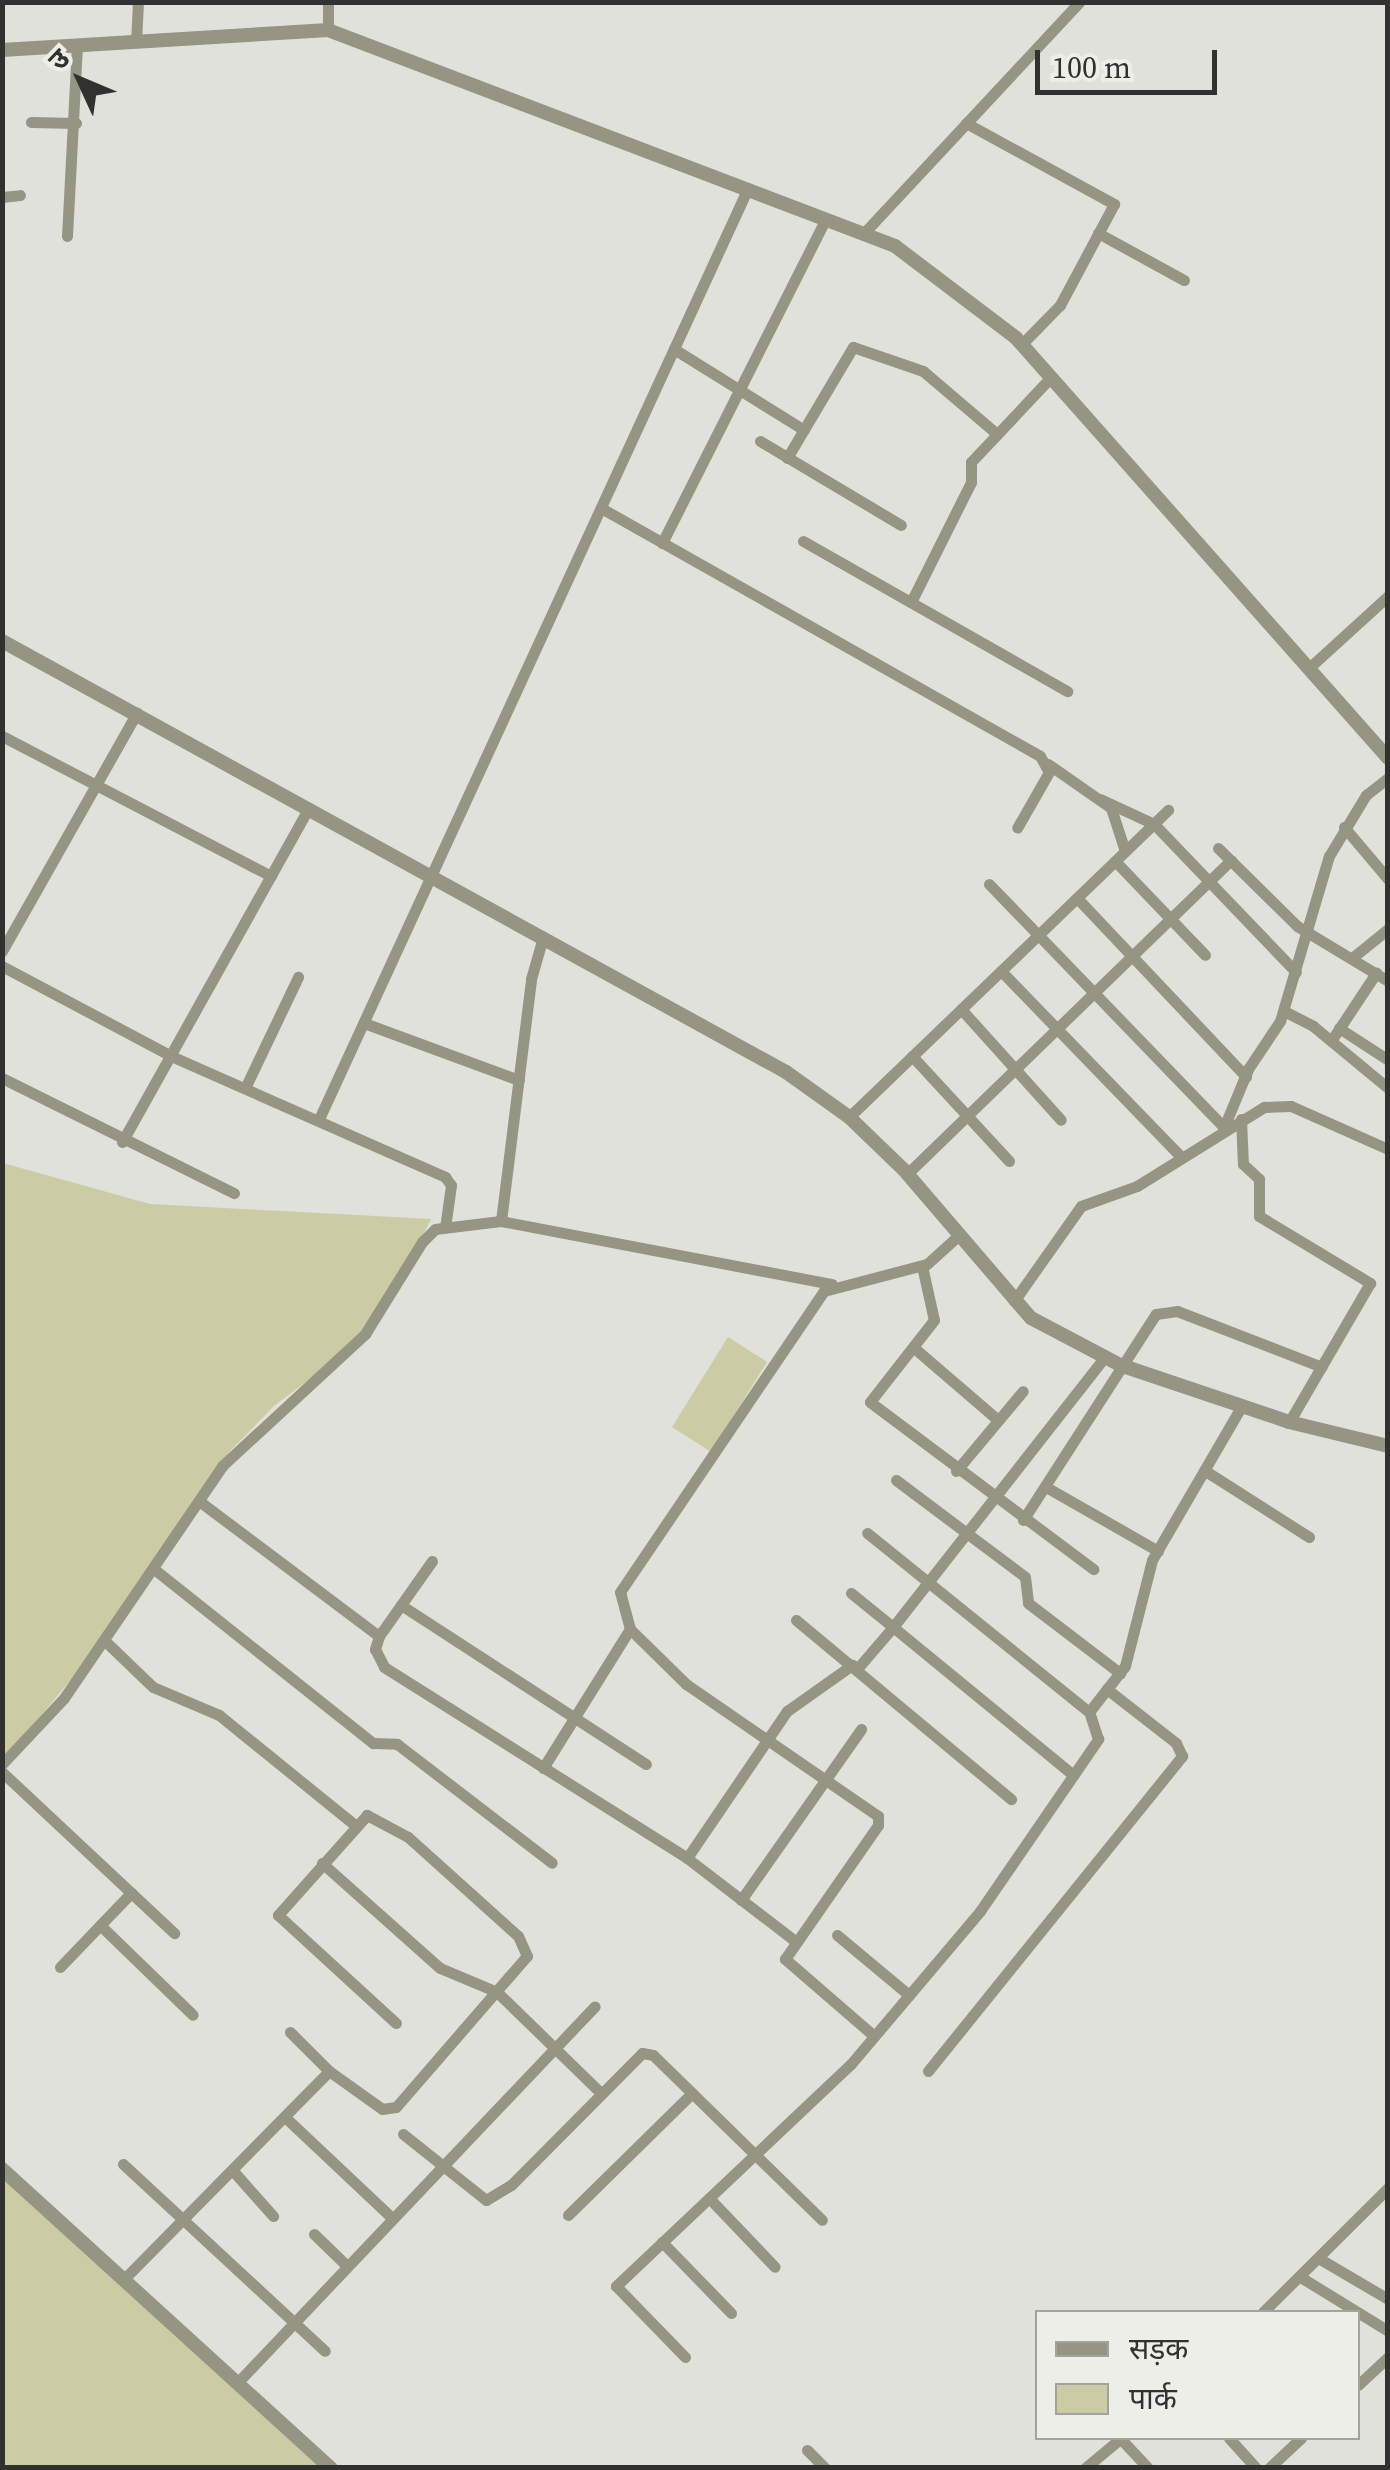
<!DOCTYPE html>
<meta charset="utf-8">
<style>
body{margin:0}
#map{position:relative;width:1390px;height:2470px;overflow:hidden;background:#e1e1db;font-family:"Source Serif 4","Noto Sans Devanagari",serif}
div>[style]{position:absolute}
.green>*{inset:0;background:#cbcca3}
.minor>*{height:11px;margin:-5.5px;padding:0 5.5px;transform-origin:5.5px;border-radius:5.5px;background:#959583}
.tertiary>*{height:14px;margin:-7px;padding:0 7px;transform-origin:7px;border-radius:7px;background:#959583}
span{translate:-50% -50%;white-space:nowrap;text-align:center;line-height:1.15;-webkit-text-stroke:8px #eeeee8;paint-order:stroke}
.frame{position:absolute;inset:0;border:5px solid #31312f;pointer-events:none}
.legend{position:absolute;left:1035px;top:2310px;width:325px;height:130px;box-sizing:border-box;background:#eeeee8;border:2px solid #a2a29e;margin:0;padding:12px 18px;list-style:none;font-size:30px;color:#31312f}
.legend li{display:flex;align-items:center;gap:20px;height:50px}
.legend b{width:50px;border:2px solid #a2a29e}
.north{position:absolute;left:30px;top:30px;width:100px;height:100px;-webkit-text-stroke:8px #eeeee8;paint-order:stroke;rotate:314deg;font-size:28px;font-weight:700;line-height:40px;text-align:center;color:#31312f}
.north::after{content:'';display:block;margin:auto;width:35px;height:45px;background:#31312f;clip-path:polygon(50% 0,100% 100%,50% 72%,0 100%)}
.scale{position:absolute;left:1035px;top:50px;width:182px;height:45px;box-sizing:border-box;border:5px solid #31312f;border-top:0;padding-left:12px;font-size:30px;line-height:35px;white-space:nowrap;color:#31312f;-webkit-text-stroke:8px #eeeee8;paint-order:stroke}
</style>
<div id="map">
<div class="green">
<div style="clip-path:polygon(3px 1163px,150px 1204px,431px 1219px,398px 1285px,354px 1345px,274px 1406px,230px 1451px,113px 1629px,3px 1761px)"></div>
<div style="clip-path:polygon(728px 1337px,767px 1362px,711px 1452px,672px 1427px)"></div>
<div style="clip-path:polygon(3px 2169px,331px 2467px,3px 2467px)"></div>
</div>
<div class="minor">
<div style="left:328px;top:2px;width:28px;rotate:90deg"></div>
<div style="left:136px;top:42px;width:40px;rotate:-87.1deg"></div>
<div style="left:31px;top:122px;width:45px;rotate:1.3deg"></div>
<div style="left:966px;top:123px;width:169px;rotate:28.7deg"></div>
<div style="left:1114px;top:204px;width:115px;rotate:118.1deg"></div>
<div style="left:1060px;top:305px;width:54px;rotate:134.3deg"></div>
<div style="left:2px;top:197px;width:18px;rotate:-6deg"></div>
<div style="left:1098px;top:233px;width:98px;rotate:28.7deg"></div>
<div style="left:863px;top:234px;width:317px;rotate:-47deg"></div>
<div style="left:67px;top:236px;width:191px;rotate:-87deg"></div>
<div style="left:674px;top:349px;width:153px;rotate:31.9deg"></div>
<div style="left:760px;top:441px;width:164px;rotate:30.8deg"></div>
<div style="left:787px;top:458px;width:129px;rotate:-59.3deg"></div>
<div style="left:853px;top:347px;width:74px;rotate:18.9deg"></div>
<div style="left:923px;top:371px;width:97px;rotate:40.4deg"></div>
<div style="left:601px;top:508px;width:504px;rotate:29.46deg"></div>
<div style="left:1040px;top:756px;width:18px;rotate:61deg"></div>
<div style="left:1049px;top:772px;width:64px;rotate:119.7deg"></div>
<div style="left:803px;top:541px;width:304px;rotate:29.6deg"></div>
<div style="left:662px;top:543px;width:362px;rotate:-63.2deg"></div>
<div style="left:911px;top:602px;width:134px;rotate:-63.4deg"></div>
<div style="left:971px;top:482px;width:20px;rotate:-90deg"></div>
<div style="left:971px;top:462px;width:117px;rotate:-46.7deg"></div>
<div style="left:1310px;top:667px;width:105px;rotate:-42.3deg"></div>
<div style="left:2px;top:736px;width:303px;rotate:27.5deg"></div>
<div style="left:1048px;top:764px;width:77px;rotate:34.9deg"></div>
<div style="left:1111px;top:808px;width:45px;rotate:72deg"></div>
<div style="left:1100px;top:799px;width:60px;rotate:24.8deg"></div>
<div style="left:1154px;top:824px;width:205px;rotate:46.2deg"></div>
<div style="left:1344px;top:827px;width:68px;rotate:49.8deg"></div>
<div style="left:1218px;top:848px;width:111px;rotate:44.6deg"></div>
<div style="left:1297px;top:926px;width:106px;rotate:31.1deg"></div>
<div style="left:1115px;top:861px;width:130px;rotate:46.2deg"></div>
<div style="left:989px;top:884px;width:338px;rotate:46deg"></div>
<div style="left:1224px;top:1127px;width:63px;rotate:-67.5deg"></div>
<div style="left:1248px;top:1069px;width:58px;rotate:-56.3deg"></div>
<div style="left:1280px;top:1021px;width:172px;rotate:-73.5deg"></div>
<div style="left:1329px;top:856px;width:71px;rotate:-58.8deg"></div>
<div style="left:1366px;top:795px;width:28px;rotate:-38deg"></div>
<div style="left:1077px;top:898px;width:246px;rotate:46.6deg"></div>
<div style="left:2px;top:951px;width:274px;rotate:-60.5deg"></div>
<div style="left:1352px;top:958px;width:46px;rotate:-38.9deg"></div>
<div style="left:2px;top:966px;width:191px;rotate:28deg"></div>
<div style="left:171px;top:1056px;width:300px;rotate:23.8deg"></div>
<div style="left:445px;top:1177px;width:10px;rotate:53deg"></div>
<div style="left:451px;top:1185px;width:43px;rotate:97.9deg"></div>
<div style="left:1001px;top:971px;width:257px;rotate:45.9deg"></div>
<div style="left:961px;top:1009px;width:149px;rotate:48deg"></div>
<div style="left:1284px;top:1011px;width:33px;rotate:27deg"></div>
<div style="left:1313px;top:1026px;width:97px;rotate:39.6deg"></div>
<div style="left:364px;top:1023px;width:165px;rotate:20.2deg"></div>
<div style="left:1339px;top:1028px;width:59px;rotate:33.1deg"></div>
<div style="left:1331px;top:1041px;width:82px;rotate:-56.5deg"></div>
<div style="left:912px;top:1056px;width:143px;rotate:47.3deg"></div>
<div style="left:2px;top:1078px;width:259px;rotate:26.4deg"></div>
<div style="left:246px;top:1086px;width:121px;rotate:-64.5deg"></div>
<div style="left:849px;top:1117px;width:443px;rotate:-43.9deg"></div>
<div style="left:319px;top:1119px;width:1023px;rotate:-65.26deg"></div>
<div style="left:1241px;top:1119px;width:45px;rotate:87.5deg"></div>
<div style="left:1243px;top:1164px;width:22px;rotate:43deg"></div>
<div style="left:1259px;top:1179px;width:37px;rotate:90deg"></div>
<div style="left:1259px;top:1216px;width:130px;rotate:31.1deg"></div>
<div style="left:1370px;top:1283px;width:161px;rotate:120.2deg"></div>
<div style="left:122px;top:1142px;width:383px;rotate:-60.8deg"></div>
<div style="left:907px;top:1174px;width:451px;rotate:-44.1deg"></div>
<div style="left:501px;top:1221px;width:337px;rotate:10.8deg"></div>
<div style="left:922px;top:1266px;width:55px;rotate:77.5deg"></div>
<div style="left:934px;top:1320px;width:104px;rotate:128deg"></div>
<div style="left:870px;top:1402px;width:279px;rotate:36.8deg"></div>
<div style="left:1014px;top:1301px;width:116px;rotate:-54.8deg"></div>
<div style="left:1081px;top:1206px;width:59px;rotate:-19.7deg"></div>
<div style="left:1137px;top:1186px;width:150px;rotate:-31.9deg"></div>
<div style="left:1264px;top:1107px;width:27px;rotate:-2deg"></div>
<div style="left:1291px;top:1106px;width:106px;rotate:23.9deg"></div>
<div style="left:913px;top:1347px;width:112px;rotate:40.7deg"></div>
<div style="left:956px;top:1471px;width:104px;rotate:-50.1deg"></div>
<div style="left:1207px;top:1472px;width:121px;rotate:32.5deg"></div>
<div style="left:896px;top:1480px;width:161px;rotate:36.9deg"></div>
<div style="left:1025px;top:1577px;width:26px;rotate:83deg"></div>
<div style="left:1028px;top:1603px;width:116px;rotate:37.3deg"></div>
<div style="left:1046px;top:1487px;width:129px;rotate:29.7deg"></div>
<div style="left:199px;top:1501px;width:225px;rotate:36.9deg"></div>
<div style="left:1023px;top:1520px;width:245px;rotate:-57.2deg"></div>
<div style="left:1156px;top:1314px;width:21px;rotate:-8deg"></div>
<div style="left:1177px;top:1311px;width:155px;rotate:21.1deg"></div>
<div style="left:432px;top:1561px;width:92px;rotate:125.2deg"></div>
<div style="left:379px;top:1636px;width:14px;rotate:107deg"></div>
<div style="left:375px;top:1649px;width:20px;rotate:63deg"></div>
<div style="left:384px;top:1667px;width:358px;rotate:32.2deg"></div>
<div style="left:687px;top:1858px;width:136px;rotate:37.5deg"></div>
<div style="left:154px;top:1569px;width:280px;rotate:38.5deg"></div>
<div style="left:373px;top:1743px;width:24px;rotate:2deg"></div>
<div style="left:397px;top:1744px;width:195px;rotate:37.5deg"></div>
<div style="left:851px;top:1593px;width:54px;rotate:39deg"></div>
<div style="left:893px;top:1627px;width:55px;rotate:130.6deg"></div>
<div style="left:401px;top:1605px;width:292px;rotate:33deg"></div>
<div style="left:796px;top:1620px;width:280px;rotate:39.8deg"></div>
<div style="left:105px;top:1641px;width:66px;rotate:43.8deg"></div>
<div style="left:153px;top:1687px;width:72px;rotate:23deg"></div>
<div style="left:219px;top:1715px;width:175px;rotate:39deg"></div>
<div style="left:1089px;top:1712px;width:58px;rotate:-52deg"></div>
<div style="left:1125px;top:1666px;width:109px;rotate:-75.7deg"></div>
<div style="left:1152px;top:1560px;width:177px;rotate:-59.8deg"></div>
<div style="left:2px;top:1764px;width:91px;rotate:-46.8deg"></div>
<div style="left:64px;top:1698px;width:281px;rotate:-55.7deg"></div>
<div style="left:222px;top:1466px;width:195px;rotate:-42.7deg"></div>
<div style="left:365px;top:1334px;width:108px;rotate:-58.2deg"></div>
<div style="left:422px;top:1242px;width:18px;rotate:-45deg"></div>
<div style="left:435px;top:1229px;width:66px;rotate:-6.9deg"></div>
<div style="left:501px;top:1221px;width:244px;rotate:-82.9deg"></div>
<div style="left:531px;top:979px;width:44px;rotate:-74.1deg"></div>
<div style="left:543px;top:1768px;width:164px;rotate:-58deg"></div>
<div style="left:2px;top:1772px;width:236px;rotate:43.1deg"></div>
<div style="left:1072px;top:1774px;width:232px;rotate:-140.6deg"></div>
<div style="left:893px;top:1627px;width:342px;rotate:-51.9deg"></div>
<div style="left:687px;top:1858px;width:178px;rotate:-55.8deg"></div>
<div style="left:787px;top:1711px;width:80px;rotate:-35.3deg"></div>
<div style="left:322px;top:1863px;width:158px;rotate:41.7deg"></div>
<div style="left:440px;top:1968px;width:62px;rotate:22.8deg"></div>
<div style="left:497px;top:1992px;width:145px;rotate:44.2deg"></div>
<div style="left:741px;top:1900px;width:209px;rotate:-54.9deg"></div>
<div style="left:100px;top:1925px;width:129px;rotate:44.1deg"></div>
<div style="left:837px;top:1935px;width:94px;rotate:39.8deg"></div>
<div style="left:60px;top:1967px;width:103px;rotate:-46.2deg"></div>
<div style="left:290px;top:2032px;width:55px;rotate:45deg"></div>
<div style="left:874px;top:2036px;width:118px;rotate:-139.1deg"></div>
<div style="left:785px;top:1959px;width:163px;rotate:-55.2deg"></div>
<div style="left:878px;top:1825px;width:9px;rotate:-90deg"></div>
<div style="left:878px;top:1816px;width:233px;rotate:-145.5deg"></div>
<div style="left:686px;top:1684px;width:78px;rotate:-135.5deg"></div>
<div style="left:630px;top:1629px;width:38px;rotate:-105deg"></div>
<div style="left:620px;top:1592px;width:364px;rotate:-55.9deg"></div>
<div style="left:824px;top:1291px;width:106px;rotate:-14.7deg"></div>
<div style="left:927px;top:1264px;width:43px;rotate:-42.2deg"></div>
<div style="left:928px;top:2071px;width:405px;rotate:-51.1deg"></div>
<div style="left:1182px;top:1756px;width:14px;rotate:-115deg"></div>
<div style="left:1176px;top:1743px;width:88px;rotate:-142deg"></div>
<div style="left:287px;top:2119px;width:144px;rotate:43.3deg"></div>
<div style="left:403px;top:2134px;width:106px;rotate:38.5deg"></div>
<div style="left:486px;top:2200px;width:29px;rotate:-31deg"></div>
<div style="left:511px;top:2185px;width:186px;rotate:-45.2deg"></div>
<div style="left:642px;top:2053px;width:11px;rotate:10deg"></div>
<div style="left:653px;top:2055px;width:236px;rotate:44.3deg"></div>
<div style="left:123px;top:2164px;width:275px;rotate:42.8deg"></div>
<div style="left:234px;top:2172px;width:59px;rotate:48.4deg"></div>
<div style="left:709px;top:2198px;width:95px;rotate:46.3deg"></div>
<div style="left:568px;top:2215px;width:174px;rotate:-44.5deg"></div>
<div style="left:314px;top:2234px;width:46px;rotate:44.1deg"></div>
<div style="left:662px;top:2242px;width:99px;rotate:45.8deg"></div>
<div style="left:1320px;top:2259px;width:79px;rotate:30.5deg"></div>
<div style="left:1302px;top:2278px;width:101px;rotate:31.6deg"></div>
<div style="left:124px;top:2279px;width:292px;rotate:-45.4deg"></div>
<div style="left:329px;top:2071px;width:65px;rotate:35.6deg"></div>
<div style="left:382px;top:2109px;width:14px;rotate:-8deg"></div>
<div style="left:396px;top:2107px;width:200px;rotate:-49.1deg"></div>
<div style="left:527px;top:1956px;width:22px;rotate:-114deg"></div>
<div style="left:518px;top:1936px;width:148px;rotate:-138deg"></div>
<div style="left:408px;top:1837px;width:47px;rotate:-151.8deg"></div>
<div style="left:367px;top:1815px;width:134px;rotate:131.7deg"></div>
<div style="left:278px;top:1915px;width:160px;rotate:42.5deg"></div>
<div style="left:1263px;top:2312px;width:176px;rotate:-44.8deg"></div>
<div style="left:685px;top:2357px;width:99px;rotate:-134.2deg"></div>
<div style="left:616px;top:2286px;width:322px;rotate:-43.4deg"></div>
<div style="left:850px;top:2065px;width:202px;rotate:-49.8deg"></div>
<div style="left:980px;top:1911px;width:209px;rotate:-55.5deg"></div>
<div style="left:1098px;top:1739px;width:28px;rotate:-108deg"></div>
<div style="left:1089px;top:1712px;width:285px;rotate:-141.1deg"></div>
<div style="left:238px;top:2382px;width:518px;rotate:-46.48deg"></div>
<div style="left:1358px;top:2385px;width:41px;rotate:-43deg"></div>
<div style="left:1120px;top:2438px;width:41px;rotate:47deg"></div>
<div style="left:1229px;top:2438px;width:40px;rotate:48deg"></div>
<div style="left:807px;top:2450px;width:25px;rotate:45deg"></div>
<div style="left:1085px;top:2468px;width:47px;rotate:-39.8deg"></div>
<div style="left:1269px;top:2468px;width:44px;rotate:-43.2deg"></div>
</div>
<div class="tertiary">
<div style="left:2px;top:50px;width:327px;rotate:-3.5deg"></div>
<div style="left:328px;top:30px;width:607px;rotate:20.85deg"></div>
<div style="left:895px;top:246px;width:152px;rotate:37.2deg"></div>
<div style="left:1016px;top:338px;width:561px;rotate:48.47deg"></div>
<div style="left:2px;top:641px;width:895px;rotate:28.8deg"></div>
<div style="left:786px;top:1072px;width:77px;rotate:35.5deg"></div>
<div style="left:849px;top:1117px;width:76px;rotate:43.9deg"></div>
<div style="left:904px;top:1170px;width:195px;rotate:49.4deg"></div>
<div style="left:1031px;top:1318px;width:101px;rotate:27.8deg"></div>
<div style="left:1120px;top:1365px;width:178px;rotate:18.6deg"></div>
<div style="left:1289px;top:1422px;width:102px;rotate:13.6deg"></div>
<div style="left:2px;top:2169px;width:445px;rotate:42.3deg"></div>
</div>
<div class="frame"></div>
<ul class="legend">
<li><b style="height:12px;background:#959583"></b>सड़क</li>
<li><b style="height:28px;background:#cbcca3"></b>पार्क</li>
</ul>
<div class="north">उ</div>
<div class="scale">100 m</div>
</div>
